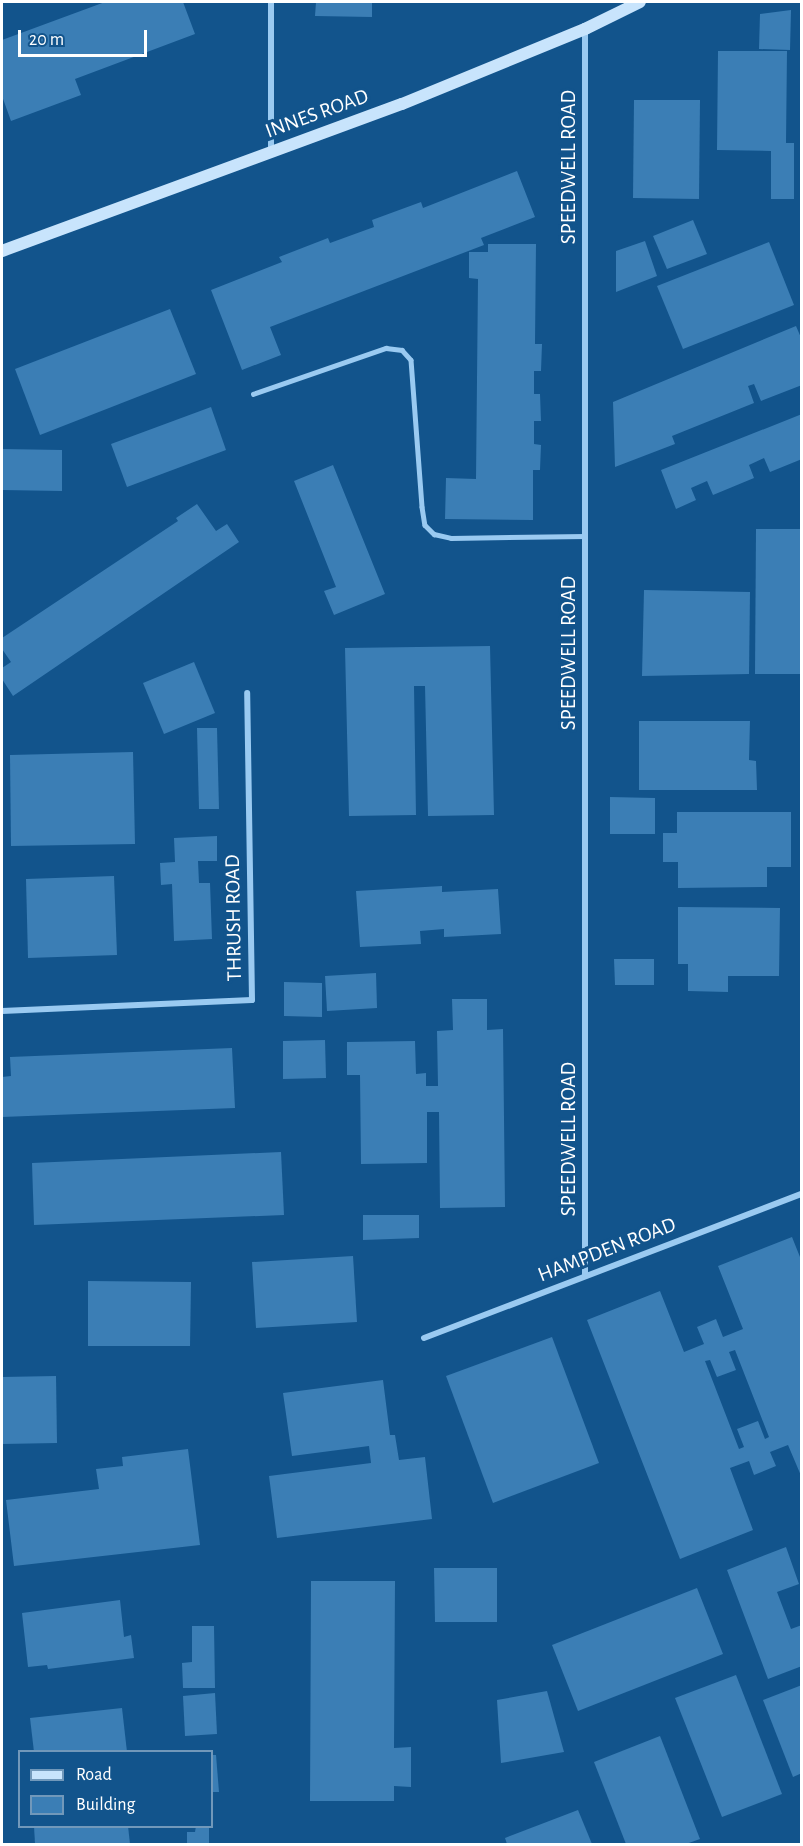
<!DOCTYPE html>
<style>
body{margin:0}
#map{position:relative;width:803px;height:1846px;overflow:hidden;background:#12548c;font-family:"Alegreya Sans",sans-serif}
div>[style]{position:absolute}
.building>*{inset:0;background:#3b7eb5}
.lane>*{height:4.5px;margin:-2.25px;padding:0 2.25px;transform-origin:2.25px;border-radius:2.25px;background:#9acaf1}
.street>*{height:6px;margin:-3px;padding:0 3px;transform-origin:3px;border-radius:3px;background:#9acaf1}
.secondary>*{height:12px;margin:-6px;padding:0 6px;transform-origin:6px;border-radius:6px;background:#c8e4fc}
span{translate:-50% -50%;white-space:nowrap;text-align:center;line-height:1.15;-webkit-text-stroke:6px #12548c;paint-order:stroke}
.street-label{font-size:21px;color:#fff}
.frame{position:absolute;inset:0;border:3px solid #fff;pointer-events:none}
.legend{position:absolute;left:18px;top:1750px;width:195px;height:78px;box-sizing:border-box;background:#12548c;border:2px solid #7198ba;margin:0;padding:8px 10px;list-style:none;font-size:18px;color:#fff}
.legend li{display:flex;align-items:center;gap:12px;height:30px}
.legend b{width:30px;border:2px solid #7198ba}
.scale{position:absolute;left:18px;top:30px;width:129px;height:27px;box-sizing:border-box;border:3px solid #fff;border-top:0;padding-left:8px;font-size:18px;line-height:21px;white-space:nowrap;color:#fff;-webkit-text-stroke:4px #12548c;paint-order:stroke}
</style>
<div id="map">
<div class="building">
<div style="clip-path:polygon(105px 2px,183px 2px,195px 34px,75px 79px,81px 95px,11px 121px,2px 96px,2px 40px)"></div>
<div style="clip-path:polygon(316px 2px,372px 2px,372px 17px,315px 16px)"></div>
<div style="clip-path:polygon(791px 10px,790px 50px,759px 49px,760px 14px)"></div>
<div style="clip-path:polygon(718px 51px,787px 51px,786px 143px,794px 143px,794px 199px,771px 199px,771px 151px,717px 150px)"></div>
<div style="clip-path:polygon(634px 100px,700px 100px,699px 199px,633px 198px)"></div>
<div style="clip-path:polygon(517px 171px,535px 217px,481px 238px,484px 245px,270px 327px,281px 355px,242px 370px,211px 290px,282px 262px,279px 257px,328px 238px,330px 243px,374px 227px,372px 220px,421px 202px,423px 208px)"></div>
<div style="clip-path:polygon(693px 220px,707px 254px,667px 269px,653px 236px)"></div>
<div style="clip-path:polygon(645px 241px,657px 276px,616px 292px,616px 251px)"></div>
<div style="clip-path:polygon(769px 242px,794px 305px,683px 349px,657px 286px)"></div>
<div style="clip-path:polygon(488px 244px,536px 244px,535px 344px,542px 344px,541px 371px,534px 371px,534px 394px,540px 394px,541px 421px,534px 421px,534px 444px,541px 445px,540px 470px,533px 470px,533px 520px,445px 519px,446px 478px,476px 479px,478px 279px,469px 278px,469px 252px,488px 252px)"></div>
<div style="clip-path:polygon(170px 309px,196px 374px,40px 435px,15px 369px)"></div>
<div style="clip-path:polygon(796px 326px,802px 340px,802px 385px,761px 401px,754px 384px,748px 386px,754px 403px,672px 436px,675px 444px,615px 467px,613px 402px)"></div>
<div style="clip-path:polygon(211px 407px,226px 450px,127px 487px,111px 444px)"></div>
<div style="clip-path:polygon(802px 414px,802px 459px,770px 472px,764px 458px,749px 465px,754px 478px,713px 495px,707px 481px,691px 488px,696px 500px,676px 509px,661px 470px)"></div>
<div style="clip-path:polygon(2px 449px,62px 450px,62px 491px,2px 490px)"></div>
<div style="clip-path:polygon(333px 465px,385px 594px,334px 615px,324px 591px,336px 587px,294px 481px)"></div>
<div style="clip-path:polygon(197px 504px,216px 531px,227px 524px,239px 542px,13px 696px,2px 679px,2px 668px,11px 662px,2px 649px,2px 638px,178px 521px,176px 518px)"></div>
<div style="clip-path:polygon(756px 529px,802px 529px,802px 674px,755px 674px)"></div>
<div style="clip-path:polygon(644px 590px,750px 592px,749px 674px,642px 676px)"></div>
<div style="clip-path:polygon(490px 646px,494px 815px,428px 816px,425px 686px,414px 686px,416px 815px,349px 816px,345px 648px)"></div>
<div style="clip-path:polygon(194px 662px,215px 713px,164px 734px,143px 683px)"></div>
<div style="clip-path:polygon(639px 721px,750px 721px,749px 760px,756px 761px,757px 790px,639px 790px)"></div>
<div style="clip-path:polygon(197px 728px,217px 728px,219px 809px,199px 809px)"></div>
<div style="clip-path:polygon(133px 752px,135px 844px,11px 846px,10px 755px)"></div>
<div style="clip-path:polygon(610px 797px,655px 798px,655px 834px,610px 834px)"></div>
<div style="clip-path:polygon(677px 812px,791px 812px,791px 867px,767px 867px,767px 887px,678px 888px,678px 862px,663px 862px,663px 833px,677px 833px)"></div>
<div style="clip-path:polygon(217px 836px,217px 861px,198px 861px,199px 883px,210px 883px,212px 939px,174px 941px,172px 884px,161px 885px,160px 863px,175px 862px,174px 838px)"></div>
<div style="clip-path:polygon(114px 876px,117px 955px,28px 958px,26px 879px)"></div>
<div style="clip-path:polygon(442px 886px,442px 892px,498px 889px,501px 934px,444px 937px,444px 929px,420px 931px,421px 944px,360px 947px,356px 891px)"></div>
<div style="clip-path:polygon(678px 907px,780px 908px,779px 976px,728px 976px,728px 992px,688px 991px,688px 964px,678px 964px)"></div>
<div style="clip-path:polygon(614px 959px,654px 959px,654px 985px,615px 985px)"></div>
<div style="clip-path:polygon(376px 973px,377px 1008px,327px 1011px,325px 976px)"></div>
<div style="clip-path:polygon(284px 982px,322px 983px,322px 1017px,284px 1016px)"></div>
<div style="clip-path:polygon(452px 999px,487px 999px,487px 1030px,503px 1029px,505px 1207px,440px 1208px,439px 1112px,427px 1112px,427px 1163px,361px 1164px,360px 1075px,347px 1075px,347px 1042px,415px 1041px,416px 1074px,426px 1073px,426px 1086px,438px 1086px,437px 1031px,453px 1030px)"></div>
<div style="clip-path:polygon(325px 1040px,326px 1078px,283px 1079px,283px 1041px)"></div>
<div style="clip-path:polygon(232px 1048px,235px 1108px,2px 1117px,2px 1077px,11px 1076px,10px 1057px)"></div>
<div style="clip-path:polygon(281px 1152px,284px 1215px,34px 1225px,32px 1163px)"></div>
<div style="clip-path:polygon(363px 1215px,419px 1215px,419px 1238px,363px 1240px)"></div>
<div style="clip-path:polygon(evenodd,792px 1237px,802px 1262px,802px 1478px,788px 1445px,770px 1452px,776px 1466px,754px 1475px,749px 1461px,730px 1468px,753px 1530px,680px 1559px,587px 1320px,660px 1291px,684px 1352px,704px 1344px,697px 1327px,716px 1319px,723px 1337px,743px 1329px,718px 1266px,792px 1237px,735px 1350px,769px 1437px,765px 1439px,758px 1421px,737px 1429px,744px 1447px,739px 1449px,705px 1361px,710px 1360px,717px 1377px,736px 1370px,729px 1352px,735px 1350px)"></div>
<div style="clip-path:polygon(353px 1256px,357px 1322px,256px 1328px,252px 1262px)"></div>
<div style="clip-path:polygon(88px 1281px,191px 1282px,190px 1346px,88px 1346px)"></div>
<div style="clip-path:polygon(552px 1337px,599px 1463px,493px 1503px,446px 1376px)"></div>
<div style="clip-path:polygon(56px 1376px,57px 1443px,2px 1444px,2px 1377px)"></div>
<div style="clip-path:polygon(383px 1380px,390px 1435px,395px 1435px,399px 1460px,425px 1457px,432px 1519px,277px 1538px,269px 1476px,371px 1463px,369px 1446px,292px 1456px,283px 1393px)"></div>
<div style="clip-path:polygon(188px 1449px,200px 1545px,14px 1566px,6px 1500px,99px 1489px,96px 1469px,123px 1466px,122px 1457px)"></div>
<div style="clip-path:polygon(786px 1547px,799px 1584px,777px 1592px,791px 1629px,802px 1625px,802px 1666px,768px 1679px,727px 1570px)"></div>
<div style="clip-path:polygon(434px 1568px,497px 1568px,497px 1622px,435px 1622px)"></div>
<div style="clip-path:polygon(311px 1581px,395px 1581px,394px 1748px,411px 1747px,411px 1787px,394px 1786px,394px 1801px,310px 1801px)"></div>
<div style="clip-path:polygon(697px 1588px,723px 1654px,578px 1711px,552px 1645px)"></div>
<div style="clip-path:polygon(120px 1600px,124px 1637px,131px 1635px,134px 1658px,48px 1669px,47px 1665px,28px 1667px,22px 1613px)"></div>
<div style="clip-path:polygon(192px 1626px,214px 1626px,215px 1688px,183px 1688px,182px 1663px,192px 1662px)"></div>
<div style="clip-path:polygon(736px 1675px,782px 1794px,722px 1817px,675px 1698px)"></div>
<div style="clip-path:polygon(802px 1685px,802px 1773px,793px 1777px,763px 1700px)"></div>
<div style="clip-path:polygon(547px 1691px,564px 1752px,501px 1763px,497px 1700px)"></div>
<div style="clip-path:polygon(215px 1693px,217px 1734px,185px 1736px,183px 1696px)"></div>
<div style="clip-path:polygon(122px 1708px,127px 1752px,34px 1752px,30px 1718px)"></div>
<div style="clip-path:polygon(660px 1736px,700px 1839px,686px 1844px,626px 1844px,594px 1762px)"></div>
<div style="clip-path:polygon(212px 1755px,216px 1755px,219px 1792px,212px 1792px)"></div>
<div style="clip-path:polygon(578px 1810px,592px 1844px,507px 1844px,505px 1838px)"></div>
<div style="clip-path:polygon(34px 1826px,128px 1826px,130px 1844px,35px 1844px)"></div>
<div style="clip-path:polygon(196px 1826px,209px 1826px,209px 1844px,187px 1844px,187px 1832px,195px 1832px)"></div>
</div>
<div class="lane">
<div style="left:253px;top:394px;width:141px;rotate:-19.1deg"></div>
<div style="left:386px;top:348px;width:16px;rotate:7deg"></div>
<div style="left:402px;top:350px;width:13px;rotate:48deg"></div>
<div style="left:411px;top:360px;width:147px;rotate:85.7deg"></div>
<div style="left:422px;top:507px;width:18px;rotate:81deg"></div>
<div style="left:425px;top:525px;width:13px;rotate:45deg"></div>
<div style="left:434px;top:534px;width:17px;rotate:13deg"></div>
<div style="left:451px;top:538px;width:134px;rotate:-0.9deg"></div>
</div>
<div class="street">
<div style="left:585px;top:29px;width:1247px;rotate:90deg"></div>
<div style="left:271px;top:151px;width:149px;rotate:-90deg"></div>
<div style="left:2px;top:1011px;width:250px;rotate:-2.5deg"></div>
<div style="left:252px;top:1000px;width:307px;rotate:-90.9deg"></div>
<div style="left:424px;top:1338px;width:404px;rotate:-20.9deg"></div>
</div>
<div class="secondary">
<div style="left:2px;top:251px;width:426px;rotate:-20.2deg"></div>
<div style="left:402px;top:104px;width:198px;rotate:-22.3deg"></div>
<div style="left:585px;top:29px;width:61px;rotate:-26.1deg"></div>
</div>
<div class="street-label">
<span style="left:317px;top:114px;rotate:-20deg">INNES ROAD</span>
<span style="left:569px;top:167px;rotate:-90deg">SPEEDWELL ROAD</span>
<span style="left:569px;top:653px;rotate:-90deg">SPEEDWELL ROAD</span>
<span style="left:234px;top:918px;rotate:-91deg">THRUSH ROAD</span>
<span style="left:569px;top:1139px;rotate:-90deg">SPEEDWELL ROAD</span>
<span style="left:607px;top:1250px;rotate:-21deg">HAMPDEN ROAD</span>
</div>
<div class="frame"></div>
<ul class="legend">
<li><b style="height:8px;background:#c8e4fc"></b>Road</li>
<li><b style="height:16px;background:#3b7eb5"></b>Building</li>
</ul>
<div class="scale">20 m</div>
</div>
